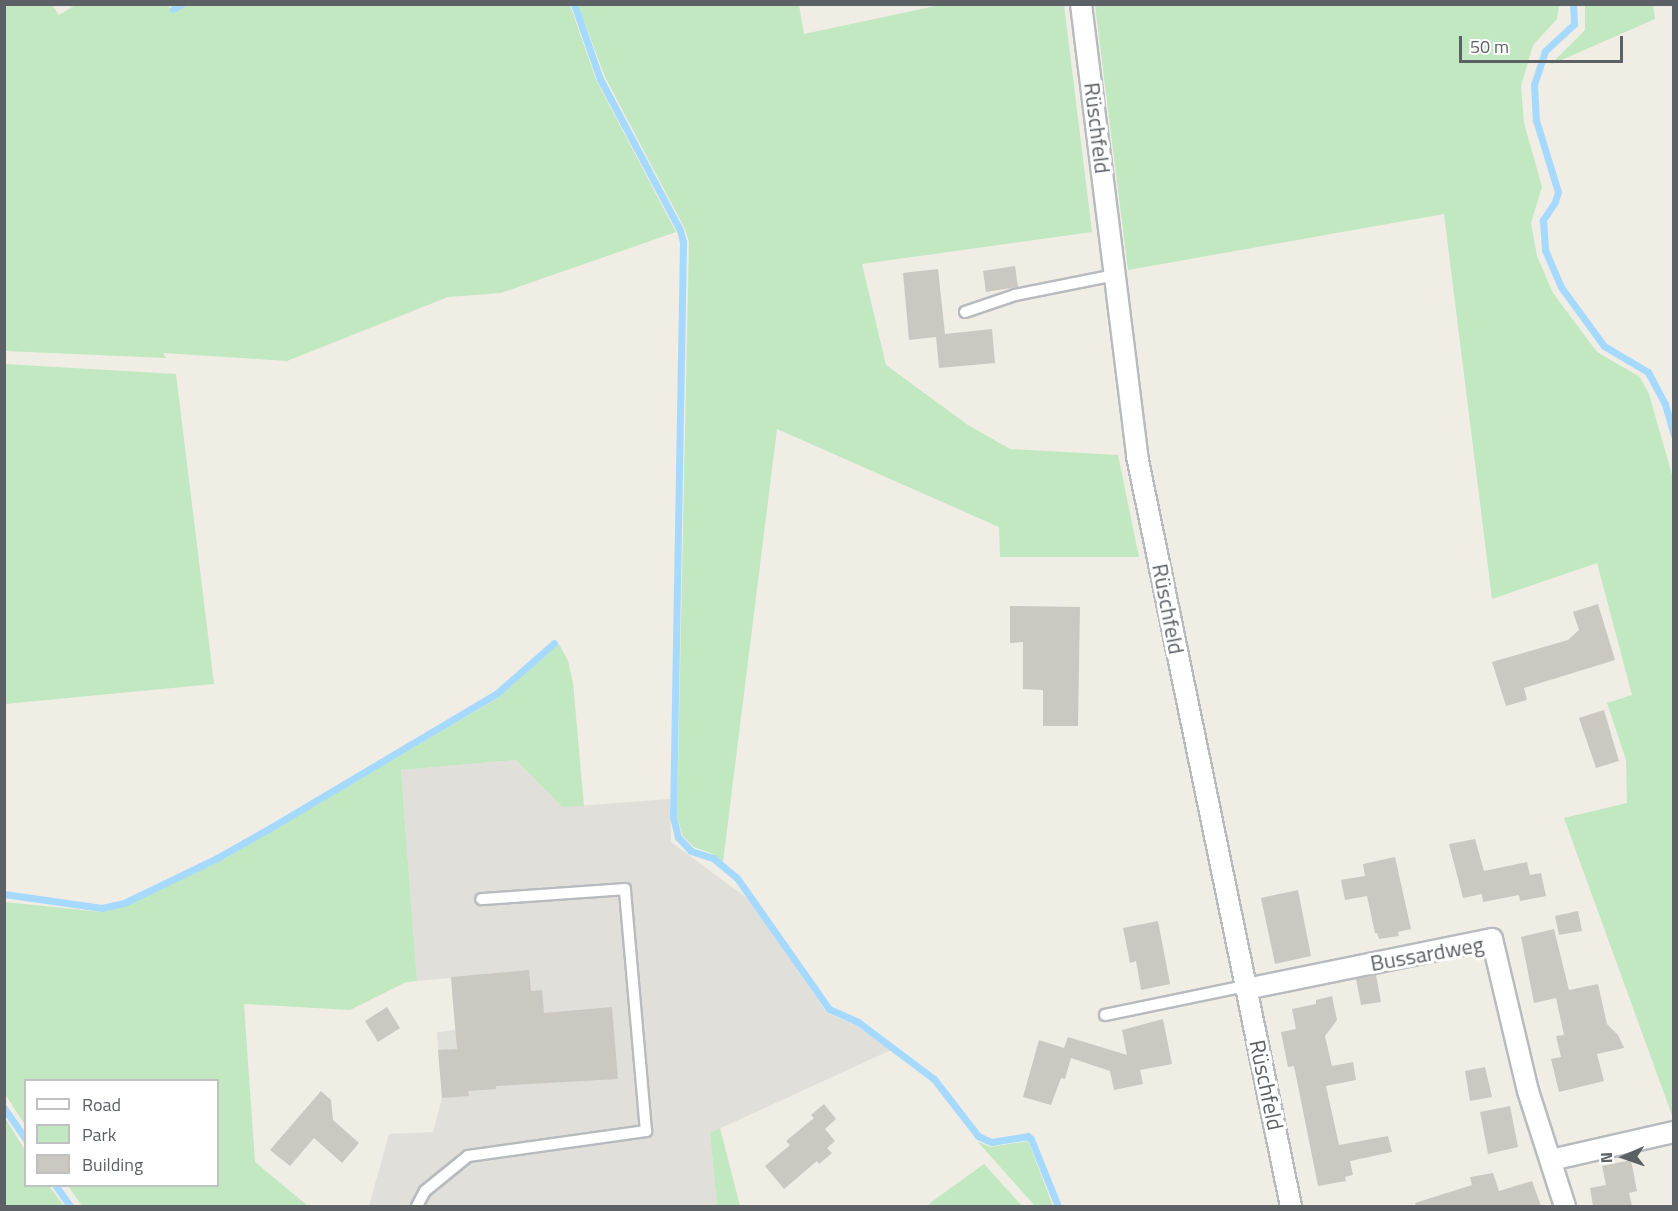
<!DOCTYPE html>
<meta charset="utf-8">
<style>
body{margin:0}
#map{position:relative;width:1678px;height:1211px;overflow:hidden;background:#f0ede5;font-family:"Titillium Web",sans-serif}
div>[style]{position:absolute}
.industrial>*{inset:0;background:#e0dfd9}
.green>*{inset:0;background:#c1e8c0}
.stream>*{height:7px;margin:-3.5px;padding:0 3.5px;transform-origin:3.5px;border-radius:3.5px;background:#a6d9ff}
.building>*{inset:0;background:#cbc8c2}
.roads{filter:drop-shadow(2px 0 #b7bbbf) drop-shadow(-2px 0 #b7bbbf) drop-shadow(0 2px #b7bbbf) drop-shadow(0 -2px #b7bbbf)}
.service>*{height:10px;margin:-5px;padding:0 5px;transform-origin:5px;border-radius:5px;background:#fff}
.minor>*{height:20px;margin:-10px;padding:0 10px;transform-origin:10px;border-radius:10px;background:#fff}
span{translate:-50% -50%;white-space:nowrap;text-align:center;line-height:1.15;-webkit-text-stroke:6px #fff;paint-order:stroke}
.street-label{font-size:22px;color:#5c6166}
.frame{position:absolute;inset:0;border:6px solid #5c6166;pointer-events:none}
.legend{position:absolute;left:24px;top:1079px;width:195px;height:108px;box-sizing:border-box;background:#fff;border:2px solid #bec0c2;margin:0;padding:8px 10px;list-style:none;font-size:18px;color:#5c6166}
.legend li{display:flex;align-items:center;gap:12px;height:30px}
.legend b{width:30px;border:2px solid #bec0c2}
.north{position:absolute;left:1594px;top:1127px;width:60px;height:60px;-webkit-text-stroke:4px #fff;paint-order:stroke;rotate:268deg;font-size:16px;font-weight:700;line-height:24px;text-align:center;color:#5c6166}
.north::after{content:'';display:block;margin:auto;width:21px;height:27px;background:#5c6166;clip-path:polygon(50% 0,100% 100%,50% 72%,0 100%)}
.scale{position:absolute;left:1459px;top:36px;width:164px;height:27px;box-sizing:border-box;border:3px solid #5c6166;border-top:0;padding-left:8px;font-size:18px;line-height:21px;white-space:nowrap;color:#5c6166;-webkit-text-stroke:4px #fff;paint-order:stroke}
</style>
<div id="map">
<div class="industrial">
<div style="clip-path:polygon(516px 760px,562px 807px,670px 799px,671px 842px,747px 898px,827px 1013px,855px 1025px,891px 1050px,710px 1133px,717px 1206px,369px 1206px,389px 1134px,433px 1132px,442px 1098px,437px 1032px,455px 1030px,451px 978px,417px 981px,401px 770px)"></div>
</div>
<div class="green">
<div style="clip-path:polygon(77px 4px,173px 5px,169px 7px,173px 13px,190px 4px,570px 5px,596px 80px,676px 232px,501px 293px,448px 297px,287px 361px,163px 353px,166px 358px,5px 351px,5px 5px,52px 5px,59px 15px)"></div>
<div style="clip-path:polygon(578px 5px,799px 5px,804px 34px,940px 5px,1064px 5px,1092px 232px,862px 264px,886px 365px,968px 425px,1010px 449px,1118px 455px,1139px 557px,1000px 557px,999px 527px,777px 429px,723px 862px,713px 854px,694px 847px,683px 836px,677px 817px,689px 242px,685px 229px,605px 77px)"></div>
<div style="clip-path:polygon(1095px 5px,1559px 5px,1557px 19px,1533px 45px,1521px 86px,1524px 123px,1542px 187px,1531px 223px,1537px 256px,1553px 293px,1597px 352px,1640px 377px,1649px 394px,1673px 478px,1673px 1118px,1564px 818px,1627px 803px,1626px 760px,1607px 703px,1632px 695px,1597px 563px,1492px 599px,1444px 214px,1128px 270px)"></div>
<div style="clip-path:polygon(1585px 5px,1653px 5px,1655px 19px,1550px 65px,1585px 30px)"></div>
<div style="clip-path:polygon(5px 364px,176px 374px,214px 684px,5px 704px)"></div>
<div style="clip-path:polygon(559px 644px,568px 661px,573px 682px,584px 806px,562px 807px,516px 760px,401px 770px,417px 981px,406px 982px,350px 1010px,244px 1004px,255px 1162px,308px 1206px,82px 1206px,68px 1186px,218px 1186px,218px 1080px,26px 1080px,25px 1125px,5px 1094px,5px 902px,102px 912px,123px 907px,224px 859px,496px 699px)"></div>
<div style="clip-path:polygon(5px 1118px,25px 1150px,26px 1186px,49px 1186px,64px 1206px,5px 1206px)"></div>
<div style="clip-path:polygon(720px 1128px,740px 1206px,717px 1206px,710px 1133px)"></div>
<div style="clip-path:polygon(977px 1141px,990px 1147px,1028px 1141px,1053px 1206px,1035px 1206px)"></div>
<div style="clip-path:polygon(984px 1164px,1022px 1206px,929px 1206px,930px 1203px)"></div>
</div>
<div class="stream">
<div style="left:574px;top:4px;width:79px;rotate:70.9deg"></div>
<div style="left:600px;top:79px;width:171px;rotate:62.1deg"></div>
<div style="left:680px;top:230px;width:12px;rotate:76deg"></div>
<div style="left:683px;top:242px;width:575px;rotate:91deg"></div>
<div style="left:673px;top:817px;width:21px;rotate:76deg"></div>
<div style="left:678px;top:837px;width:19px;rotate:47deg"></div>
<div style="left:691px;top:851px;width:23px;rotate:18deg"></div>
<div style="left:713px;top:858px;width:31px;rotate:40deg"></div>
<div style="left:737px;top:878px;width:160px;rotate:54.9deg"></div>
<div style="left:829px;top:1009px;width:32px;rotate:24deg"></div>
<div style="left:858px;top:1022px;width:95px;rotate:36.9deg"></div>
<div style="left:934px;top:1079px;width:72px;rotate:52.3deg"></div>
<div style="left:978px;top:1136px;width:14px;rotate:25deg"></div>
<div style="left:991px;top:1142px;width:37px;rotate:-9deg"></div>
<div style="left:1028px;top:1136px;width:4px;rotate:45deg"></div>
<div style="left:1031px;top:1139px;width:72px;rotate:68.1deg"></div>
<div style="left:1573px;top:4px;width:20px;rotate:87deg"></div>
<div style="left:1574px;top:24px;width:40px;rotate:137deg"></div>
<div style="left:1545px;top:51px;width:35px;rotate:108deg"></div>
<div style="left:1534px;top:84px;width:36px;rotate:87deg"></div>
<div style="left:1536px;top:120px;width:75px;rotate:73deg"></div>
<div style="left:1558px;top:192px;width:10px;rotate:107deg"></div>
<div style="left:1555px;top:202px;width:22px;rotate:124deg"></div>
<div style="left:1543px;top:220px;width:30px;rotate:86deg"></div>
<div style="left:1545px;top:250px;width:40px;rotate:66.6deg"></div>
<div style="left:1561px;top:287px;width:73px;rotate:53.9deg"></div>
<div style="left:1604px;top:346px;width:51px;rotate:30.6deg"></div>
<div style="left:1648px;top:372px;width:36px;rotate:62deg"></div>
<div style="left:1665px;top:404px;width:32px;rotate:74deg"></div>
<div style="left:173px;top:9px;width:10px;rotate:-29deg"></div>
<div style="left:4px;top:894px;width:99px;rotate:8.1deg"></div>
<div style="left:102px;top:908px;width:23px;rotate:-13deg"></div>
<div style="left:124px;top:903px;width:103px;rotate:-25.8deg"></div>
<div style="left:217px;top:858px;width:61px;rotate:-29.5deg"></div>
<div style="left:270px;top:828px;width:263px;rotate:-30.7deg"></div>
<div style="left:496px;top:694px;width:77px;rotate:-41.3deg"></div>
<div style="left:4px;top:1108px;width:39px;rotate:55deg"></div>
<div style="left:56px;top:1186px;width:24px;rotate:55deg"></div>
</div>
<div class="building">
<div style="clip-path:polygon(1015px 266px,1018px 287px,986px 292px,983px 271px)"></div>
<div style="clip-path:polygon(938px 269px,945px 334px,992px 329px,995px 363px,939px 368px,936px 337px,909px 340px,903px 273px)"></div>
<div style="clip-path:polygon(1598px 604px,1615px 660px,1524px 688px,1527px 700px,1506px 706px,1492px 662px,1568px 640px,1579px 630px,1573px 612px)"></div>
<div style="clip-path:polygon(1010px 606px,1080px 607px,1078px 726px,1043px 726px,1043px 690px,1023px 689px,1023px 642px,1010px 643px)"></div>
<div style="clip-path:polygon(1604px 710px,1619px 761px,1596px 768px,1579px 718px)"></div>
<div style="clip-path:polygon(1475px 839px,1484px 871px,1527px 862px,1530px 875px,1541px 873px,1546px 896px,1520px 901px,1519px 895px,1483px 902px,1482px 894px,1463px 898px,1449px 844px)"></div>
<div style="clip-path:polygon(1395px 857px,1411px 929px,1398px 932px,1399px 936px,1379px 939px,1377px 933px,1375px 933px,1367px 896px,1345px 900px,1341px 880px,1365px 876px,1363px 864px)"></div>
<div style="clip-path:polygon(1298px 890px,1311px 956px,1275px 964px,1261px 898px)"></div>
<div style="clip-path:polygon(1578px 911px,1582px 931px,1559px 935px,1555px 916px)"></div>
<div style="clip-path:polygon(1158px 921px,1170px 984px,1141px 990px,1136px 961px,1130px 963px,1123px 928px)"></div>
<div style="clip-path:polygon(1554px 929px,1569px 990px,1598px 984px,1607px 1024px,1618px 1035px,1624px 1048px,1597px 1054px,1604px 1081px,1559px 1092px,1551px 1059px,1561px 1057px,1556px 1036px,1564px 1035px,1556px 998px,1534px 1003px,1521px 937px)"></div>
<div style="clip-path:polygon(529px 970px,531px 991px,542px 990px,544px 1013px,612px 1007px,618px 1079px,496px 1086px,496px 1089px,468px 1091px,469px 1096px,442px 1098px,438px 1050px,457px 1049px,451px 977px)"></div>
<div style="clip-path:polygon(1376px 975px,1381px 1002px,1361px 1005px,1356px 979px)"></div>
<div style="clip-path:polygon(1332px 996px,1337px 1020px,1325px 1036px,1332px 1066px,1353px 1062px,1356px 1080px,1326px 1086px,1339px 1145px,1388px 1136px,1392px 1152px,1350px 1161px,1353px 1175px,1345px 1177px,1346px 1181px,1318px 1186px,1294px 1066px,1288px 1067px,1281px 1032px,1296px 1029px,1292px 1009px,1316px 1004px,1316px 1000px)"></div>
<div style="clip-path:polygon(387px 1007px,400px 1028px,378px 1042px,365px 1021px)"></div>
<div style="clip-path:polygon(1163px 1019px,1172px 1064px,1140px 1070px,1143px 1084px,1114px 1090px,1110px 1071px,1071px 1058px,1065px 1079px,1061px 1078px,1051px 1105px,1023px 1097px,1039px 1040px,1064px 1048px,1068px 1037px,1127px 1055px,1122px 1030px)"></div>
<div style="clip-path:polygon(1485px 1067px,1492px 1097px,1470px 1101px,1465px 1071px)"></div>
<div style="clip-path:polygon(321px 1091px,331px 1100px,333px 1120px,359px 1143px,342px 1163px,314px 1138px,290px 1166px,270px 1150px)"></div>
<div style="clip-path:polygon(824px 1104px,836px 1119px,825px 1129px,835px 1141px,827px 1148px,832px 1153px,819px 1164px,817px 1161px,784px 1189px,765px 1166px,790px 1145px,786px 1141px,814px 1118px,811px 1115px)"></div>
<div style="clip-path:polygon(1510px 1106px,1518px 1147px,1488px 1154px,1480px 1112px)"></div>
<div style="clip-path:polygon(1631px 1160px,1637px 1191px,1629px 1193px,1632px 1206px,1593px 1206px,1590px 1188px,1606px 1185px,1602px 1166px)"></div>
<div style="clip-path:polygon(1493px 1173px,1499px 1191px,1532px 1181px,1541px 1206px,1416px 1206px,1415px 1203px,1472px 1185px,1470px 1177px)"></div>
</div>
<div class="roads">
<div class="service">
<div style="left:965px;top:312px;width:53px;rotate:-18.8deg"></div>
<div style="left:1015px;top:295px;width:102px;rotate:-11.3deg"></div>
<div style="left:1105px;top:1015px;width:143px;rotate:-11.7deg"></div>
<div style="left:417px;top:1206px;width:17px;rotate:-62deg"></div>
<div style="left:425px;top:1191px;width:55px;rotate:-39.1deg"></div>
<div style="left:468px;top:1156px;width:180px;rotate:-8deg"></div>
<div style="left:646px;top:1131px;width:243px;rotate:-95deg"></div>
<div style="left:625px;top:889px;width:144px;rotate:176deg"></div>
</div>
<div class="minor">
<div style="left:1081px;top:4px;width:455px;rotate:82.9deg"></div>
<div style="left:1137px;top:456px;width:766px;rotate:78.4deg"></div>
<div style="left:1246px;top:989px;width:251px;rotate:-11.5deg"></div>
<div style="left:1492px;top:939px;width:156px;rotate:76.7deg"></div>
<div style="left:1528px;top:1091px;width:121px;rotate:72.2deg"></div>
<div style="left:1551px;top:1160px;width:126px;rotate:-12.8deg"></div>
</div>
</div>
<div class="street-label">
<span style="left:1097px;top:128px;rotate:83deg">Rüschfeld</span>
<span style="left:1168px;top:609px;rotate:79deg">Rüschfeld</span>
<span style="left:1427px;top:954px;rotate:-10deg">Bussardweg</span>
<span style="left:1266px;top:1085px;rotate:78deg">Rüschfeld</span>
</div>
<div class="frame"></div>
<ul class="legend">
<li><b style="height:8px;background:#fff"></b>Road</li>
<li><b style="height:16px;background:#c1e8c0"></b>Park</li>
<li><b style="height:16px;background:#cbc8c2"></b>Building</li>
</ul>
<div class="north">N</div>
<div class="scale">50 m</div>
</div>
